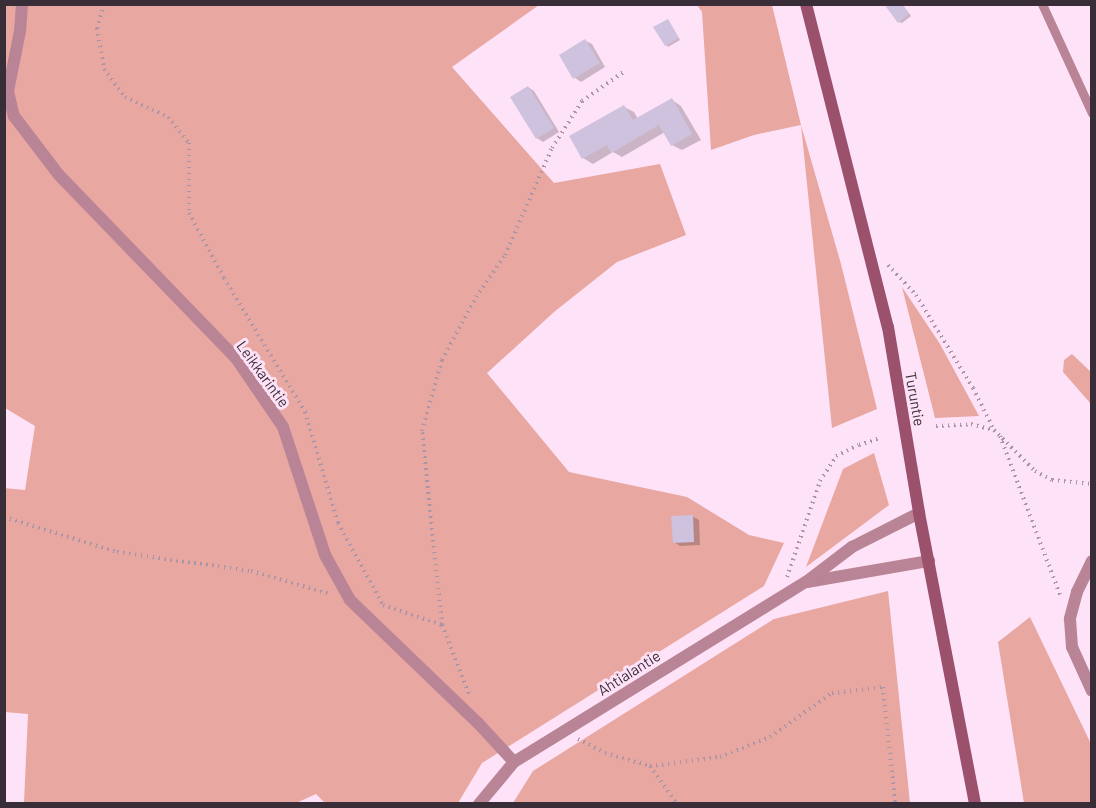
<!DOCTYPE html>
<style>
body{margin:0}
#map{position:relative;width:1096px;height:808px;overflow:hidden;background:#fee2f8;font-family:Barlow,sans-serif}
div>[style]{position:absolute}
.green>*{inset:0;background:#e8a7a1}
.shadow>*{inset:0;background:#0003}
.building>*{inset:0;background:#cfc2de}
.path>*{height:4px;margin-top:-2px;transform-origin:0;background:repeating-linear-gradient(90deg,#aa95a6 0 1.5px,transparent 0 6px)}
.service>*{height:9px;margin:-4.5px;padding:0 4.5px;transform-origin:4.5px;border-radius:4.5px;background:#b98495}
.minor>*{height:12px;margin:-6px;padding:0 6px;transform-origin:6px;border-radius:6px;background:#b98495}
.secondary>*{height:12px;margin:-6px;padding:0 6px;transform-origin:6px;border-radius:6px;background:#9b516c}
span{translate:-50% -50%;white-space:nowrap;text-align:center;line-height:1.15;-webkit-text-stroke:6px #fee2f8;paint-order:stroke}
.street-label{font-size:15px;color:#392e37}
.frame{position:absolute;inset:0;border:6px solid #392e37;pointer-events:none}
</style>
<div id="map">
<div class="green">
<div style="clip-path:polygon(5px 5px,539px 5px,452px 67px,554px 183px,660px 164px,686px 235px,617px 262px,554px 312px,487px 373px,569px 472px,687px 497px,749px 535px,784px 543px,764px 586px,482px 763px,458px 803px,325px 803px,316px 794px,294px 804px,24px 803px,28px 714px,5px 712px,4px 488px,25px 490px,35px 426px,5px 408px)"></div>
<div style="clip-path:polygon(697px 5px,772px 5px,801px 125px,841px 264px,877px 409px,832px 428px,801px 125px,754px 135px,711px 150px,702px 12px)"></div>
<div style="clip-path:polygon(902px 287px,940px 344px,979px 416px,935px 418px)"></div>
<div style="clip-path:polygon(1072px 354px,1091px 372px,1091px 404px,1063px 372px,1064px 360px)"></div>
<div style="clip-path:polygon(874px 453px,889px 505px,806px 567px,843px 469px)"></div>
<div style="clip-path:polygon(888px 591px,910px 803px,513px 803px,533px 771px,774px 619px)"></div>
<div style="clip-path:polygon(1030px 617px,1091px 744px,1091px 803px,1024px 803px,998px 642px)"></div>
</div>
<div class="shadow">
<div style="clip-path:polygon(902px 4px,911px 16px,902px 23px,899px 22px)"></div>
<div style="clip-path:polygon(668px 21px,680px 40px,668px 47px,666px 45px)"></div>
<div style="clip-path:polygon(586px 41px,592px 44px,605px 67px,581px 82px,575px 78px)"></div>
<div style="clip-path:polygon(528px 87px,534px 91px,559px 132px,543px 142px,537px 138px)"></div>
<div style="clip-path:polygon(672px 100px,681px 106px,701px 140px,682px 150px,672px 145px,665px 132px,622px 157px,613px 152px,593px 164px,583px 158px,624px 107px,634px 112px,638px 119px)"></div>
<div style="clip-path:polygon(692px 516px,699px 520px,700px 545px,680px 546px,674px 542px)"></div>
</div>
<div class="building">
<div style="clip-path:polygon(884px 4px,902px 4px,909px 14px,898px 23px)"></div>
<div style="clip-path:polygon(668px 19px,679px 38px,665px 46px,653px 27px)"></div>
<div style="clip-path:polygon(585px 39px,600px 63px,573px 79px,559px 55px)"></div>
<div style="clip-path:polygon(528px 86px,554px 128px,536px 139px,510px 97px)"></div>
<div style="clip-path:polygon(672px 98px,692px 134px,671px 146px,659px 125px,611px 153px,607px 145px,582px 159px,569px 136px,624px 105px,633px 120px)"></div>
<div style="clip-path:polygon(693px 515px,694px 542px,673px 543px,671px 516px)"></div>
</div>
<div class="path">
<div style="left:104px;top:4px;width:25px;rotate:106deg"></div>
<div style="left:97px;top:28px;width:42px;rotate:80.3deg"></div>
<div style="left:104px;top:69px;width:35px;rotate:53deg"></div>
<div style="left:125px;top:97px;width:47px;rotate:24.9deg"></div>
<div style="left:168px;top:117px;width:33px;rotate:51deg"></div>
<div style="left:189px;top:143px;width:70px;rotate:90deg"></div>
<div style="left:189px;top:213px;width:74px;rotate:61.7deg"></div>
<div style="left:224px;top:278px;width:157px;rotate:58.8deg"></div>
<div style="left:305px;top:412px;width:116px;rotate:73.4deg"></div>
<div style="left:338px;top:523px;width:94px;rotate:61.2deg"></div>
<div style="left:383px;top:605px;width:62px;rotate:18.7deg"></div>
<div style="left:442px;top:625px;width:74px;rotate:68.6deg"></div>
<div style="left:888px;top:265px;width:41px;rotate:47deg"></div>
<div style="left:916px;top:295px;width:109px;rotate:58.5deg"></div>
<div style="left:973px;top:388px;width:47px;rotate:63.4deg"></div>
<div style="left:936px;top:426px;width:35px;rotate:-3deg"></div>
<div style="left:971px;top:424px;width:24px;rotate:15deg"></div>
<div style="left:994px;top:430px;width:58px;rotate:45deg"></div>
<div style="left:1035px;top:471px;width:19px;rotate:28deg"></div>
<div style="left:1052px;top:480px;width:40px;rotate:5.7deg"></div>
<div style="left:1000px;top:436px;width:170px;rotate:69.3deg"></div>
<div style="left:4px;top:517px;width:118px;rotate:17.2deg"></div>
<div style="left:117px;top:552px;width:135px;rotate:8.1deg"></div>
<div style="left:251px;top:571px;width:82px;rotate:16.2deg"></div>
<div style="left:787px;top:577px;width:102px;rotate:-71deg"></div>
<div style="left:820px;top:481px;width:30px;rotate:-57deg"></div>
<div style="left:836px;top:456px;width:25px;rotate:-26deg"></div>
<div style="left:859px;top:445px;width:23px;rotate:-18deg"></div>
<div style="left:442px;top:625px;width:195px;rotate:-95.9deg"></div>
<div style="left:422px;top:431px;width:74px;rotate:-74.3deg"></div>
<div style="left:442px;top:360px;width:72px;rotate:-61.6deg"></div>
<div style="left:476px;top:297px;width:51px;rotate:-55.4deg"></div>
<div style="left:505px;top:255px;width:117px;rotate:-66.3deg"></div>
<div style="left:552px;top:148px;width:56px;rotate:-57.4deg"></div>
<div style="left:582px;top:101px;width:52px;rotate:-34.9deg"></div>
<div style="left:578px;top:739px;width:30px;rotate:27deg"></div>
<div style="left:605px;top:753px;width:47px;rotate:16.1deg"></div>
<div style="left:650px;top:766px;width:71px;rotate:-7.3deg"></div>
<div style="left:720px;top:757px;width:54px;rotate:-21.8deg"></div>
<div style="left:770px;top:737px;width:76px;rotate:-35.4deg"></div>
<div style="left:832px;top:693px;width:51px;rotate:-6.7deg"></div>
<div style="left:883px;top:687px;width:118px;rotate:84.1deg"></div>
<div style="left:650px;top:766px;width:47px;rotate:54.6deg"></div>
</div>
<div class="service">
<div style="left:1042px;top:4px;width:120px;rotate:65.4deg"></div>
</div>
<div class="minor">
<div style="left:22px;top:4px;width:27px;rotate:94deg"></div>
<div style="left:20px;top:31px;width:61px;rotate:101.3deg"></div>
<div style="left:8px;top:91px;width:26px;rotate:77deg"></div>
<div style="left:14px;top:116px;width:74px;rotate:52.7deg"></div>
<div style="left:59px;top:175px;width:255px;rotate:46deg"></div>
<div style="left:236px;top:358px;width:83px;rotate:55.7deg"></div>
<div style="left:283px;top:427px;width:135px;rotate:71.8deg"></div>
<div style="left:325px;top:555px;width:51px;rotate:60.9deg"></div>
<div style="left:350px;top:600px;width:178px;rotate:43.9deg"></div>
<div style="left:478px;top:723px;width:53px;rotate:47.3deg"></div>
<div style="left:1092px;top:561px;width:34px;rotate:116deg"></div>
<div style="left:1077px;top:592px;width:28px;rotate:105deg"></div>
<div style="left:1070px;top:619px;width:28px;rotate:86deg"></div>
<div style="left:1072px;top:647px;width:48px;rotate:65.6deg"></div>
<div style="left:807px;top:582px;width:124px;rotate:-9.8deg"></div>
<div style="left:479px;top:804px;width:55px;rotate:-50.2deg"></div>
<div style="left:514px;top:762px;width:343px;rotate:-31.7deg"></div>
<div style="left:806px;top:582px;width:58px;rotate:-37.3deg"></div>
<div style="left:852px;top:547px;width:75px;rotate:-26.9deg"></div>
</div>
<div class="secondary">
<div style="left:806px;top:4px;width:333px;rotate:75.8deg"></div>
<div style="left:888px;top:327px;width:189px;rotate:80.5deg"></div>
<div style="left:919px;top:513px;width:296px;rotate:79.1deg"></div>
</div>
<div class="street-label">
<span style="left:263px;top:374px;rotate:54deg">Leikkarintie</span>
<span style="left:915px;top:399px;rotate:80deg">Turuntie</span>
<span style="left:629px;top:673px;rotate:-32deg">Ahtialantie</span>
</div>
<div class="frame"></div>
</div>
